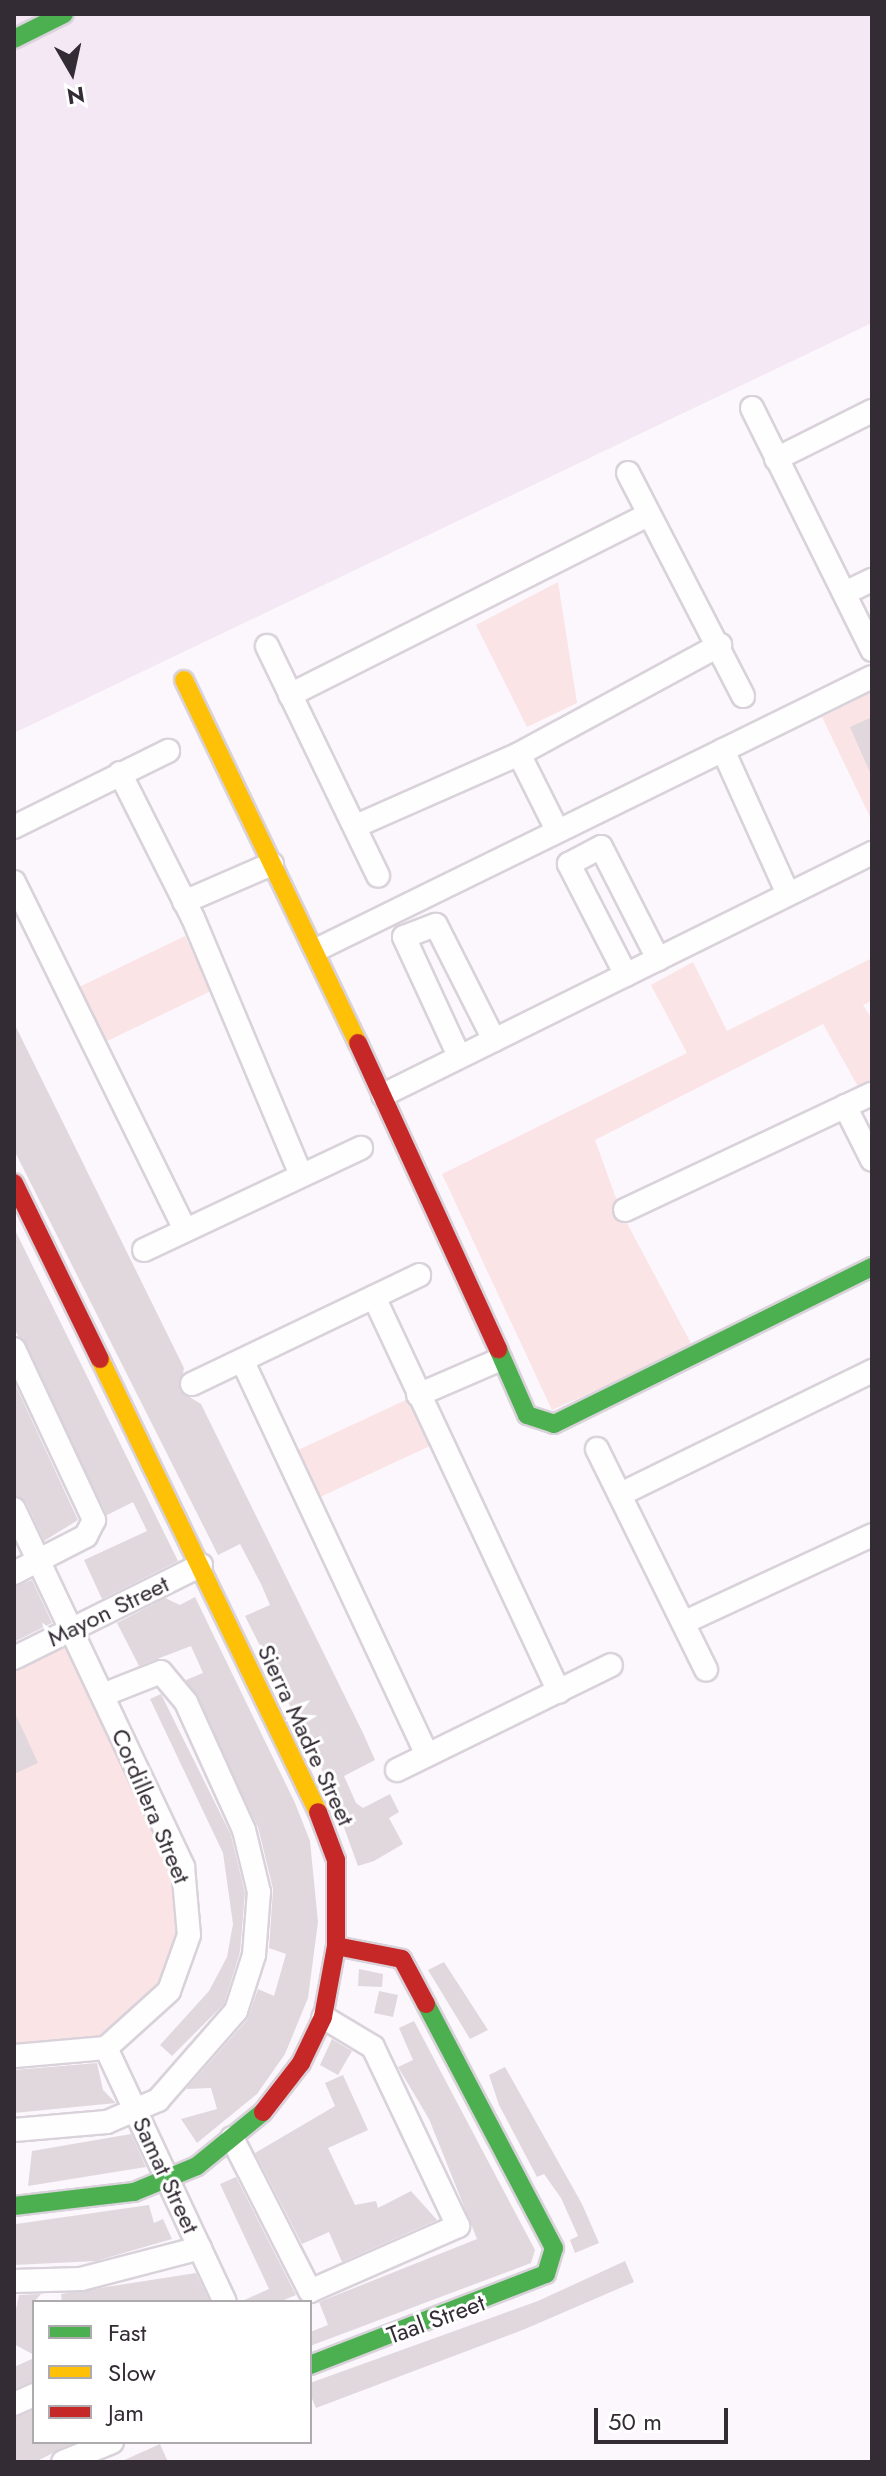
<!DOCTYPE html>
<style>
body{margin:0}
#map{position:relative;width:886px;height:2476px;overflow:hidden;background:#fcf7fd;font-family:Jost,sans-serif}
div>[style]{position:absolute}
.built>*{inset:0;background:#f3e8f4}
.green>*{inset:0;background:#fae4e6}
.building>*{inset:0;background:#e0d8dd}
.roads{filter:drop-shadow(2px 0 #d9d2da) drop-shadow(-2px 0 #d9d2da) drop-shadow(0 2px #d9d2da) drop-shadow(0 -2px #d9d2da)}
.street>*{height:22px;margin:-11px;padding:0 11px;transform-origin:11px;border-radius:11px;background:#fffeff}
.fast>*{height:18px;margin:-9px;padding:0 9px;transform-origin:9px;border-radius:9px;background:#4caf50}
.slow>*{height:18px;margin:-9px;padding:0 9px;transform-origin:9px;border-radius:9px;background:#ffc107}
.jam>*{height:18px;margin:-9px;padding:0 9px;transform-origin:9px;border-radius:9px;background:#c62828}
span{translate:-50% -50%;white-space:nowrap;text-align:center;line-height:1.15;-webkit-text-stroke:6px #fff;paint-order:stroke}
.street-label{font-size:24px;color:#342c35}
.frame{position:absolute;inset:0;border:16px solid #342c35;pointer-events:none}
.legend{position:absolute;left:32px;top:2300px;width:280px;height:144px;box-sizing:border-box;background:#fff;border:2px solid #aeabae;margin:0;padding:10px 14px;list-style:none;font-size:24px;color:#342c35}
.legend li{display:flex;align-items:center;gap:16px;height:40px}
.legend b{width:40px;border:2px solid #aeabae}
.north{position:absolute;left:32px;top:32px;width:80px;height:80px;-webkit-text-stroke:6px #fff;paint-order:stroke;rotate:171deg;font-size:22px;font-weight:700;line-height:32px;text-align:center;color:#342c35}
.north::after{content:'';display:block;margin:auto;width:28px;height:36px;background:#342c35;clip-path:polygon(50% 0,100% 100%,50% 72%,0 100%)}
.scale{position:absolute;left:594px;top:2408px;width:134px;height:36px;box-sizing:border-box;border:4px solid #342c35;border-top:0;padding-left:10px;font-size:24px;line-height:28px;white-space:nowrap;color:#342c35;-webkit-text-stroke:6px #fff;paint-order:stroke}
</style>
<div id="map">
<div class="built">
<div style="clip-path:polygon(14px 14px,872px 14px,872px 323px,14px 733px)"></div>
</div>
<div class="green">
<div style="clip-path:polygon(558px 582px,577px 703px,527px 727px,476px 625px)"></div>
<div style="clip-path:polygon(872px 692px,872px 821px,822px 717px)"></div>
<div style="clip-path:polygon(185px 936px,211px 991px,103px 1043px,77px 988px)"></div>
<div style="clip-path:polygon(872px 958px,872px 1001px,863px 1005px,872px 1019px,872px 1084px,860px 1090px,823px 1024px,595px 1140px,621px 1212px,693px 1347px,552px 1410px,442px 1174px,687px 1053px,651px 985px,693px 962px,727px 1031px)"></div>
<div style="clip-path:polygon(408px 1399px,430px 1446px,318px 1498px,296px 1451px)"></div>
<div style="clip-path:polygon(71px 1637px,183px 1880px,185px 1934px,154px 2001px,94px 2043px,27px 2049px,14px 2044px,14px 1665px)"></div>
</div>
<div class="building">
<div style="clip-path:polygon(872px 717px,872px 777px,850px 727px)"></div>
<div style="clip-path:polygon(14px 1023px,184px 1368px,180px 1391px,201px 1404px,363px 1733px,375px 1760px,344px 1776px,356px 1803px,363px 1808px,390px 1794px,399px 1812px,389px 1818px,403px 1844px,374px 1861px,358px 1866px,326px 1778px,245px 1616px,270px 1605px,261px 1584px,240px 1544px,218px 1555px,14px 1150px)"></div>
<div style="clip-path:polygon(14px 1228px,178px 1561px,102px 1599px,84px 1560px,147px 1531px,133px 1502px,107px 1515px,14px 1328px)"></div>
<div style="clip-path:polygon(14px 1382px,78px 1520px,44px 1541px,26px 1502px,14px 1495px)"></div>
<div style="clip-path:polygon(32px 1580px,52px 1623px,14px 1642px,14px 1587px)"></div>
<div style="clip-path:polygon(195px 1597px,295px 1803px,310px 1841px,318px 1922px,308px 1998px,285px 2054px,257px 2094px,197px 2143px,181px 2119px,217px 2109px,211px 2088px,186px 2089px,247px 2020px,258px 1989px,274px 1996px,286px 1954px,269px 1948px,273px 1889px,258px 1827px,186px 1680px,203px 1673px,191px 1646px,139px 1666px,117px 1623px,165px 1598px,180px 1605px)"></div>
<div style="clip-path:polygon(161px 1694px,231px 1835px,245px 1893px,240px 1952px,224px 2004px,172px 2056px,160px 2045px,209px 1991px,227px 1957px,233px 1924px,223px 1853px,150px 1699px)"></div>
<div style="clip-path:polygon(14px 1711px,38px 1763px,14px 1774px)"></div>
<div style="clip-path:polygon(444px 1962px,488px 2030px,470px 2039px,428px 1970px)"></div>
<div style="clip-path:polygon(359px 1969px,383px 1974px,382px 1987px,358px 1986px)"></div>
<div style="clip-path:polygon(379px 1991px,398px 1995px,393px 2017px,374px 2013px)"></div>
<div style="clip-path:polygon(414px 2021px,535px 2250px,531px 2263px,310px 2346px,310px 2332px,328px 2325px,319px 2302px,477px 2239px,429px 2119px,398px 2067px,413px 2060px,399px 2028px)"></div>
<div style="clip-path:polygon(332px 2039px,352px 2051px,338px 2075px,320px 2065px)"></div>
<div style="clip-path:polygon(97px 2063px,103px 2090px,116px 2103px,14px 2113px,14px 2070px)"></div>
<div style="clip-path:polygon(505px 2067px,582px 2204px,599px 2243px,575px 2253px,570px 2240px,578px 2236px,561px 2198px,544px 2174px,537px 2177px,499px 2105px,489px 2075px)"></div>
<div style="clip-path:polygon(343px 2075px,368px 2130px,328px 2148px,355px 2205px,376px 2201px,378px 2208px,411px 2191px,437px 2220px,342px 2262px,329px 2232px,302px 2244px,255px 2153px,335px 2106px,325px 2083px)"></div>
<div style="clip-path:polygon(131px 2134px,146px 2167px,28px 2186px,32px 2151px)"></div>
<div style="clip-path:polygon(236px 2177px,296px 2295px,279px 2302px,240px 2302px,269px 2289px,220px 2184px)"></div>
<div style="clip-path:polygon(149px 2205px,154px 2223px,163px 2219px,172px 2239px,96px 2261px,14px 2265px,16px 2224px)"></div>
<div style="clip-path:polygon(625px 2261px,634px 2282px,525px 2329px,316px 2408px,310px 2394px,310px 2383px,538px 2301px)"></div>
<div style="clip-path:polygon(196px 2273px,210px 2302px,62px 2302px,61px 2294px)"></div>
<div style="clip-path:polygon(41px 2294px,34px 2302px,34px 2355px,14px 2344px,14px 2319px,19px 2295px)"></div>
<div style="clip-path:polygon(34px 2358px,34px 2381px,14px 2389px,14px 2367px)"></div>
<div style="clip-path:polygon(34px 2410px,34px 2442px,75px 2442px,35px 2462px,14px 2462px,14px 2418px)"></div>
<div style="clip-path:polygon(160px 2444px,168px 2462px,120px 2462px)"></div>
</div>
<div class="roads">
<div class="street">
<div style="left:752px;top:408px;width:270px;rotate:63.6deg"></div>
<div style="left:776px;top:459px;width:107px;rotate:-26.6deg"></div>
<div style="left:628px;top:473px;width:251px;rotate:62.7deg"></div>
<div style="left:845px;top:593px;width:30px;rotate:-26deg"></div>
<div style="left:267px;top:646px;width:255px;rotate:64.2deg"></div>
<div style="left:290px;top:695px;width:401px;rotate:-26.7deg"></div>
<div style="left:723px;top:750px;width:158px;rotate:65.7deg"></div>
<div style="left:519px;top:754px;width:85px;rotate:63.4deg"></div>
<div style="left:120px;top:773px;width:162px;rotate:63.3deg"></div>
<div style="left:193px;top:918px;width:279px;rotate:67.2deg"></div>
<div style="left:356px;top:826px;width:178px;rotate:-23.8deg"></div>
<div style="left:519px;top:754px;width:229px;rotate:-28.5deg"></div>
<div style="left:14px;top:827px;width:172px;rotate:-26.3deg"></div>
<div style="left:14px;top:882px;width:388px;rotate:63.8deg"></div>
<div style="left:184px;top:902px;width:96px;rotate:-23.4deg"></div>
<div style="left:316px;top:950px;width:619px;rotate:-26.15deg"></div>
<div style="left:626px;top:975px;width:125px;rotate:-117.2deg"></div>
<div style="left:569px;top:864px;width:36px;rotate:-28deg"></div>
<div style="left:601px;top:847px;width:126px;rotate:63deg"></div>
<div style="left:459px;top:1056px;width:131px;rotate:-114.8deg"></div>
<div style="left:404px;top:937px;width:34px;rotate:-21deg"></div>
<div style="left:436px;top:925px;width:129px;rotate:63.2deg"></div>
<div style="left:383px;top:1095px;width:546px;rotate:-26.33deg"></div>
<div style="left:845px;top:1106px;width:60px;rotate:63.4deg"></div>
<div style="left:625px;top:1210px;width:273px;rotate:-25.2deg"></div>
<div style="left:144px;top:1250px;width:240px;rotate:-25.2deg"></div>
<div style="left:374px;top:1297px;width:436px;rotate:64.9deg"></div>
<div style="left:14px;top:1349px;width:189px;rotate:64.9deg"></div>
<div style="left:94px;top:1520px;width:18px;rotate:117deg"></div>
<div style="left:86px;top:1536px;width:81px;rotate:152.8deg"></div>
<div style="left:243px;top:1362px;width:434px;rotate:64.9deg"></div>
<div style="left:192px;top:1384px;width:252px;rotate:-25.6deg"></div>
<div style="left:418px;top:1395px;width:90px;rotate:-23.4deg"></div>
<div style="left:597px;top:1449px;width:246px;rotate:63.7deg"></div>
<div style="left:621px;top:1494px;width:280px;rotate:-26.1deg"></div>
<div style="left:14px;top:1509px;width:396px;rotate:64.7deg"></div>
<div style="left:183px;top:1867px;width:68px;rotate:85deg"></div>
<div style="left:189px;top:1935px;width:59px;rotate:109.7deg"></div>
<div style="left:169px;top:1991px;width:85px;rotate:137.9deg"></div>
<div style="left:106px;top:2048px;width:92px;rotate:175deg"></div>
<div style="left:685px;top:1622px;width:206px;rotate:-24.9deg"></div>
<div style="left:14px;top:1658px;width:209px;rotate:-26.4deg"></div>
<div style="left:397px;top:1770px;width:238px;rotate:-26.1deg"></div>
<div style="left:106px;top:2048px;width:280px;rotate:64.9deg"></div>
<div style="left:14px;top:2130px;width:93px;rotate:-4.9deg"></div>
<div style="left:107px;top:2122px;width:56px;rotate:-23.3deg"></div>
<div style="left:158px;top:2100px;width:118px;rotate:-48.8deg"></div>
<div style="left:236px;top:2011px;width:59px;rotate:-72.2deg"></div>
<div style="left:254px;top:1955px;width:63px;rotate:-85.5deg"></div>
<div style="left:259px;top:1892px;width:64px;rotate:-103.6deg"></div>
<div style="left:244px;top:1830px;width:141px;rotate:-114.4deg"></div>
<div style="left:186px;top:1702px;width:39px;rotate:-130deg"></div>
<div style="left:161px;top:1672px;width:62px;rotate:158.4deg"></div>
<div style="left:232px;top:2138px;width:172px;rotate:63deg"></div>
<div style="left:310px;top:2291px;width:162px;rotate:-23.7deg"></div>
<div style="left:458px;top:2226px;width:198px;rotate:-115.4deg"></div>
<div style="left:373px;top:2047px;width:58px;rotate:-149deg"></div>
<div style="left:14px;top:2281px;width:67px;rotate:-1.7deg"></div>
<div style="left:81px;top:2279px;width:123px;rotate:-14.6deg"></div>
<div style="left:14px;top:2404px;width:22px;rotate:-24deg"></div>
<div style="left:63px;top:2462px;width:53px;rotate:-22.2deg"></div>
</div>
<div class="fast">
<div style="left:14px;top:39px;width:56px;rotate:-26.6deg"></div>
<div style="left:498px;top:1349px;width:72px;rotate:66.3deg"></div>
<div style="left:527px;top:1415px;width:28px;rotate:18deg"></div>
<div style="left:554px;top:1424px;width:355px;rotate:-26.3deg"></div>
<div style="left:14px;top:2206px;width:121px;rotate:-6.7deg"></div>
<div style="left:134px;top:2192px;width:68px;rotate:-22.4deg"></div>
<div style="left:197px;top:2166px;width:85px;rotate:-39.3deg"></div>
<div style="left:310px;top:2365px;width:253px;rotate:-21.1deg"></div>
<div style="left:546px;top:2274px;width:27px;rotate:-73deg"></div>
<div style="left:554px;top:2248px;width:276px;rotate:-117.7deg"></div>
</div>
<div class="slow">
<div style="left:184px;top:680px;width:403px;rotate:64.4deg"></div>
<div style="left:100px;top:1359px;width:503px;rotate:64.3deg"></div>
</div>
<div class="jam">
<div style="left:358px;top:1043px;width:337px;rotate:65.4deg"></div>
<div style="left:14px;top:1183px;width:196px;rotate:64deg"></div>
<div style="left:336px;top:1946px;width:67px;rotate:11.1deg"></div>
<div style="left:402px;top:1959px;width:51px;rotate:61.9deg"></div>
<div style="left:263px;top:2112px;width:62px;rotate:-52.2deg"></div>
<div style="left:301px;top:2063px;width:51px;rotate:-64.4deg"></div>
<div style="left:323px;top:2017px;width:72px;rotate:-79.6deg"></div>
<div style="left:336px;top:1946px;width:86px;rotate:-90deg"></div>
<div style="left:336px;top:1860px;width:51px;rotate:-110.6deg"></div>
</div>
</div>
<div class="street-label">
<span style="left:108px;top:1611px;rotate:-26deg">Mayon Street</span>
<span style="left:306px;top:1735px;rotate:65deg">Sierra Madre Street</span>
<span style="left:151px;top:1806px;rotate:67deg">Cordillera Street</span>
<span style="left:166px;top:2175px;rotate:65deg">Samat Street</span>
<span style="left:436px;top:2319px;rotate:-20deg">Taal Street</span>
</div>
<div class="frame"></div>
<ul class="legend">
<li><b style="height:10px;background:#4caf50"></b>Fast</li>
<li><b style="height:10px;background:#ffc107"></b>Slow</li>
<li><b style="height:10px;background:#c62828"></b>Jam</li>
</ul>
<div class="north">N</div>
<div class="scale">50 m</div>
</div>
